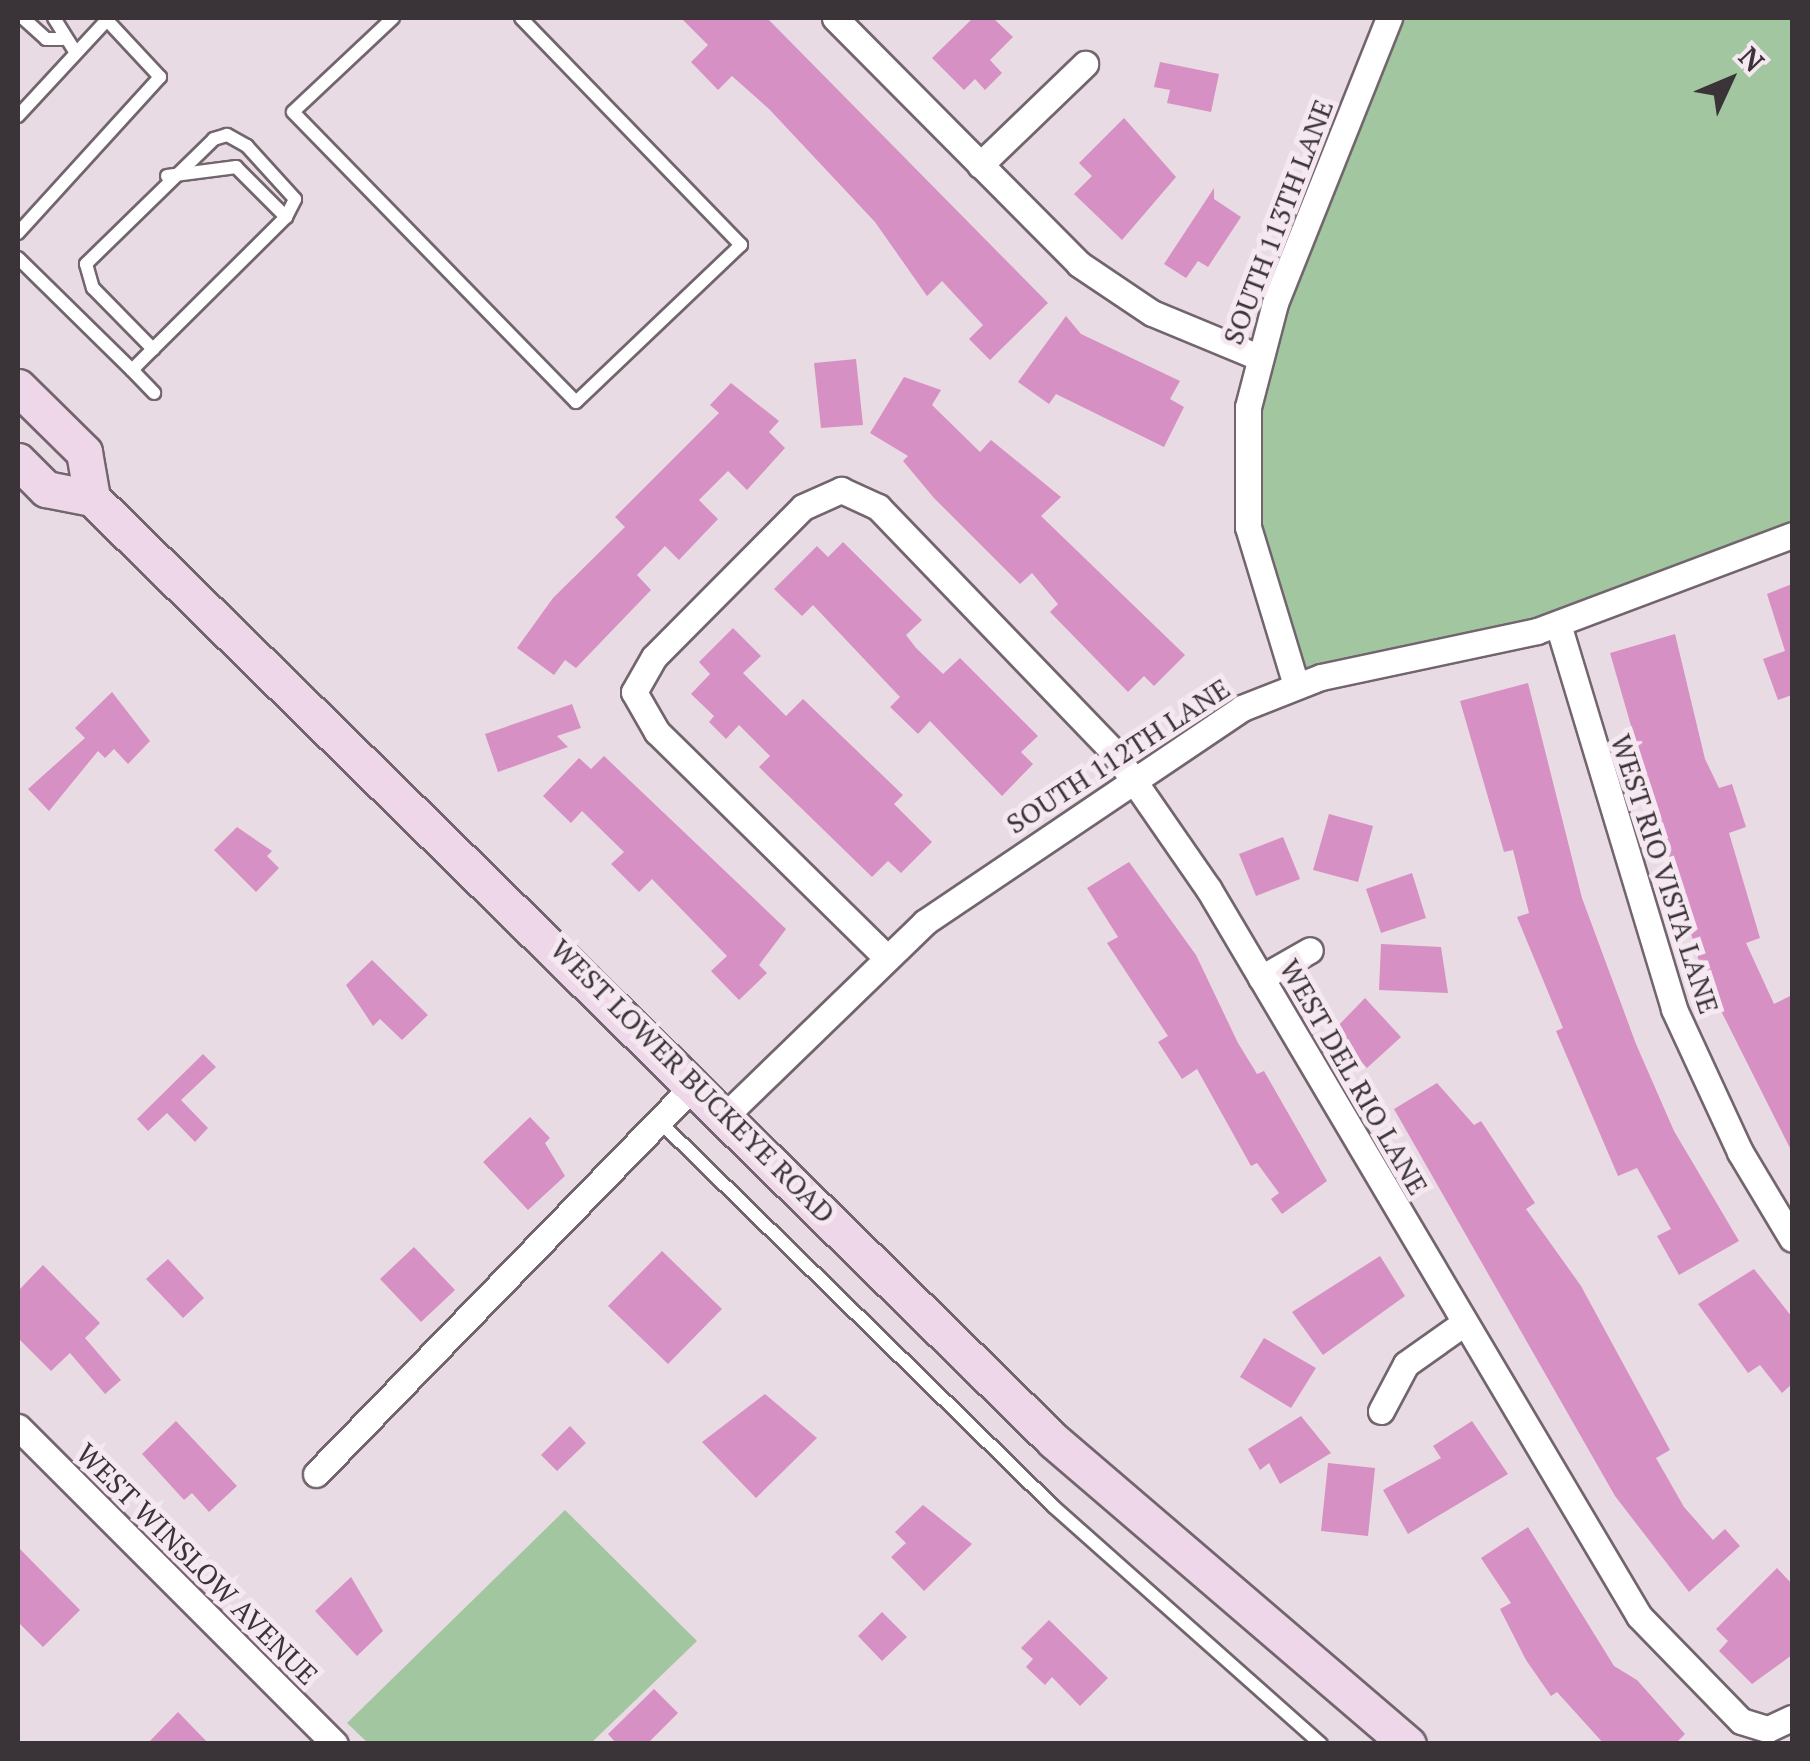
<!DOCTYPE html>
<style>
body{margin:0}
#map{position:relative;width:1810px;height:1761px;overflow:hidden;background:#e9dbe4;font-family:"PT Serif",serif}
div>[style]{position:absolute}
.green>*{inset:0;background:#a1c6a0}
.building>*{inset:0;background:#d790c3}
.roads{filter:drop-shadow(2px 0 #72656e) drop-shadow(-2px 0 #72656e) drop-shadow(0 2px #72656e) drop-shadow(0 -2px #72656e)}
.lane>*{height:12px;margin:-6px;padding:0 6px;transform-origin:6px;border-radius:6px;background:#fff}
.street>*{height:25px;margin:-12.5px;padding:0 12.5px;transform-origin:12.5px;border-radius:12.5px;background:#fff}
.secondary>*{height:35px;margin:-17.5px;padding:0 17.5px;transform-origin:17.5px;border-radius:17.5px;background:#eed7e8}
span{translate:-50% -50%;white-space:nowrap;text-align:center;line-height:1.15;-webkit-text-stroke:10px #f6e8f1;paint-order:stroke}
.street-label{font-size:28px;color:#3a3438}
.frame{position:absolute;inset:0;border:20px solid #3a3438;pointer-events:none}
.north{position:absolute;left:1680px;top:30px;width:100px;height:100px;-webkit-text-stroke:8px #f6e8f1;paint-order:stroke;rotate:46deg;font-size:28px;font-weight:700;line-height:40px;text-align:center;color:#3a3438}
.north::after{content:'';display:block;margin:auto;width:35px;height:45px;background:#3a3438;clip-path:polygon(50% 0,100% 100%,50% 72%,0 100%)}
</style>
<div id="map">
<div class="green">
<div style="clip-path:polygon(1389px 18px,1792px 18px,1792px 535px,1591px 611px,1296px 685px,1254px 557px,1248px 407px)"></div>
<div style="clip-path:polygon(565px 1510px,697px 1641px,591px 1743px,368px 1743px,347px 1723px)"></div>
</div>
<div class="building">
<div style="clip-path:polygon(681px 18px,767px 18px,1048px 303px,990px 360px,969px 339px,983px 325px,942px 281px,927px 296px,875px 222px,769px 109px,732px 76px,718px 90px,691px 62px,708px 45px)"></div>
<div style="clip-path:polygon(973px 18px,993px 18px,1013px 37px,990px 60px,1002px 73px,985px 90px,975px 79px,964px 90px,932px 58px)"></div>
<div style="clip-path:polygon(1160px 62px,1219px 74px,1211px 112px,1167px 103px,1170px 90px,1154px 87px)"></div>
<div style="clip-path:polygon(1124px 118px,1176px 177px,1122px 240px,1074px 194px,1092px 176px,1079px 163px)"></div>
<div style="clip-path:polygon(1214px 188px,1214px 199px,1241px 217px,1208px 267px,1198px 261px,1186px 278px,1164px 264px)"></div>
<div style="clip-path:polygon(1066px 316px,1081px 334px,1180px 381px,1170px 399px,1184px 407px,1164px 447px,1056px 394px,1049px 404px,1018px 382px)"></div>
<div style="clip-path:polygon(856px 359px,863px 425px,821px 428px,814px 363px)"></div>
<div style="clip-path:polygon(904px 377px,941px 390px,932px 405px,980px 452px,991px 440px,1061px 497px,1041px 516px,1185px 655px,1154px 686px,1144px 676px,1128px 692px,1050px 612px,1058px 604px,1032px 573px,1020px 584px,934px 498px,903px 461px,908px 456px,870px 433px)"></div>
<div style="clip-path:polygon(731px 383px,779px 421px,769px 432px,785px 448px,747px 490px,728px 471px,699px 500px,718px 519px,679px 560px,665px 546px,637px 575px,651px 590px,576px 668px,565px 660px,554px 675px,517px 648px,553px 598px,625px 527px,615px 517px,719px 413px,710px 405px)"></div>
<div style="clip-path:polygon(843px 542px,922px 620px,906px 635px,916px 648px,943px 674px,960px 658px,1038px 736px,1021px 752px,1033px 764px,1002px 796px,930px 721px,918px 734px,890px 707px,900px 697px,813px 605px,802px 616px,774px 589px,817px 546px,828px 557px)"></div>
<div style="clip-path:polygon(1792px 584px,1792px 695px,1778px 700px,1763px 659px,1785px 651px,1767px 594px)"></div>
<div style="clip-path:polygon(733px 628px,761px 656px,743px 673px,786px 716px,803px 699px,903px 795px,894px 804px,932px 842px,901px 873px,888px 861px,872px 877px,759px 767px,770px 756px,739px 725px,726px 739px,709px 722px,714px 716px,691px 694px,710px 674px,699px 662px)"></div>
<div style="clip-path:polygon(1675px 634px,1705px 759px,1719px 788px,1732px 784px,1746px 827px,1729px 833px,1760px 938px,1746px 943px,1774px 1004px,1792px 995px,1792px 1152px,1703px 975px,1610px 653px)"></div>
<div style="clip-path:polygon(1528px 683px,1582px 898px,1636px 1044px,1674px 1131px,1739px 1241px,1679px 1275px,1657px 1236px,1671px 1229px,1637px 1168px,1618px 1176px,1556px 1031px,1563px 1028px,1517px 917px,1529px 913px,1513px 850px,1504px 852px,1460px 701px)"></div>
<div style="clip-path:polygon(112px 692px,150px 741px,128px 764px,114px 749px,105px 758px,98px 751px,49px 811px,28px 789px,85px 738px,75px 728px)"></div>
<div style="clip-path:polygon(572px 704px,581px 728px,557px 736px,568px 747px,498px 772px,485px 734px)"></div>
<div style="clip-path:polygon(604px 756px,786px 929px,759px 965px,767px 973px,739px 1000px,711px 971px,727px 956px,652px 879px,639px 892px,611px 864px,624px 852px,582px 811px,571px 823px,543px 796px,579px 758px,591px 769px)"></div>
<div style="clip-path:polygon(1329px 814px,1373px 826px,1358px 882px,1313px 870px)"></div>
<div style="clip-path:polygon(237px 827px,272px 851px,267px 856px,279px 868px,256px 892px,214px 850px)"></div>
<div style="clip-path:polygon(1283px 837px,1300px 879px,1256px 896px,1239px 854px)"></div>
<div style="clip-path:polygon(1129px 862px,1196px 955px,1238px 1043px,1257px 1074px,1264px 1071px,1327px 1181px,1282px 1214px,1271px 1199px,1279px 1193px,1257px 1163px,1251px 1166px,1197px 1069px,1182px 1079px,1158px 1042px,1168px 1036px,1107px 943px,1118px 937px,1087px 888px)"></div>
<div style="clip-path:polygon(1412px 873px,1426px 918px,1381px 933px,1366px 889px)"></div>
<div style="clip-path:polygon(1381px 944px,1441px 947px,1448px 993px,1379px 990px)"></div>
<div style="clip-path:polygon(372px 960px,428px 1015px,402px 1040px,380px 1019px,373px 1026px,346px 985px)"></div>
<div style="clip-path:polygon(1365px 998px,1401px 1037px,1367px 1068px,1333px 1031px)"></div>
<div style="clip-path:polygon(203px 1054px,216px 1067px,181px 1100px,208px 1128px,195px 1142px,167px 1113px,148px 1131px,137px 1119px)"></div>
<div style="clip-path:polygon(1437px 1083px,1474px 1125px,1481px 1121px,1535px 1203px,1526px 1209px,1581px 1286px,1670px 1450px,1656px 1458px,1684px 1507px,1713px 1540px,1725px 1529px,1740px 1546px,1689px 1592px,1615px 1496px,1394px 1109px)"></div>
<div style="clip-path:polygon(530px 1117px,550px 1138px,545px 1143px,565px 1176px,528px 1210px,483px 1162px)"></div>
<div style="clip-path:polygon(414px 1247px,455px 1290px,421px 1322px,380px 1279px)"></div>
<div style="clip-path:polygon(662px 1251px,722px 1309px,668px 1364px,608px 1306px)"></div>
<div style="clip-path:polygon(1380px 1256px,1405px 1296px,1323px 1355px,1292px 1312px)"></div>
<div style="clip-path:polygon(168px 1259px,204px 1298px,183px 1318px,146px 1279px)"></div>
<div style="clip-path:polygon(43px 1265px,100px 1323px,85px 1338px,121px 1380px,105px 1394px,70px 1353px,51px 1371px,18px 1338px,18px 1291px)"></div>
<div style="clip-path:polygon(1754px 1269px,1792px 1317px,1792px 1384px,1782px 1393px,1760px 1365px,1748px 1373px,1698px 1304px)"></div>
<div style="clip-path:polygon(1264px 1338px,1316px 1368px,1291px 1408px,1240px 1377px)"></div>
<div style="clip-path:polygon(765px 1394px,817px 1438px,756px 1498px,702px 1442px)"></div>
<div style="clip-path:polygon(1301px 1416px,1331px 1453px,1280px 1484px,1269px 1463px,1260px 1470px,1248px 1449px)"></div>
<div style="clip-path:polygon(176px 1421px,237px 1486px,209px 1512px,192px 1493px,184px 1500px,142px 1454px)"></div>
<div style="clip-path:polygon(1472px 1421px,1508px 1474px,1408px 1534px,1383px 1490px,1441px 1458px,1433px 1446px)"></div>
<div style="clip-path:polygon(570px 1426px,586px 1443px,557px 1471px,541px 1455px)"></div>
<div style="clip-path:polygon(1328px 1463px,1375px 1468px,1368px 1536px,1321px 1531px)"></div>
<div style="clip-path:polygon(923px 1505px,972px 1544px,924px 1591px,891px 1557px,906px 1543px,895px 1532px)"></div>
<div style="clip-path:polygon(1528px 1527px,1614px 1666px,1637px 1680px,1685px 1734px,1675px 1744px,1604px 1744px,1557px 1692px,1551px 1696px,1526px 1660px,1500px 1609px,1511px 1603px,1481px 1558px)"></div>
<div style="clip-path:polygon(18px 1547px,80px 1610px,43px 1647px,18px 1622px)"></div>
<div style="clip-path:polygon(1777px 1568px,1792px 1584px,1792px 1655px,1752px 1684px,1719px 1651px,1728px 1641px,1716px 1629px)"></div>
<div style="clip-path:polygon(351px 1577px,383px 1631px,357px 1656px,315px 1611px)"></div>
<div style="clip-path:polygon(882px 1612px,907px 1637px,882px 1661px,858px 1636px)"></div>
<div style="clip-path:polygon(1049px 1620px,1108px 1678px,1080px 1706px,1052px 1677px,1045px 1685px,1026px 1667px,1033px 1659px,1021px 1648px)"></div>
<div style="clip-path:polygon(654px 1689px,678px 1713px,647px 1744px,617px 1744px,608px 1734px)"></div>
<div style="clip-path:polygon(178px 1712px,209px 1744px,147px 1744px)"></div>
</div>
<div class="roads">
<div class="lane">
<div style="left:23px;top:18px;width:31px;rotate:42deg"></div>
<div style="left:46px;top:39px;width:16px"></div>
<div style="left:54px;top:18px;width:41px;rotate:57.8deg"></div>
<div style="left:393px;top:18px;width:137px;rotate:136.8deg"></div>
<div style="left:293px;top:112px;width:405px;rotate:45.7deg"></div>
<div style="left:576px;top:402px;width:228px;rotate:-43.6deg"></div>
<div style="left:741px;top:245px;width:316px;rotate:-134.1deg"></div>
<div style="left:18px;top:116px;width:131px;rotate:-47.2deg"></div>
<div style="left:167px;top:176px;width:70px;rotate:-7.4deg"></div>
<div style="left:236px;top:167px;width:71px;rotate:45deg"></div>
<div style="left:18px;top:233px;width:211px;rotate:-47.7deg"></div>
<div style="left:160px;top:77px;width:81px;rotate:-133deg"></div>
<div style="left:18px;top:258px;width:160px;rotate:44.5deg"></div>
<div style="left:132px;top:370px;width:30px;rotate:-45deg"></div>
<div style="left:153px;top:349px;width:187px;rotate:-44.8deg"></div>
<div style="left:286px;top:217px;width:20px;rotate:-63deg"></div>
<div style="left:295px;top:199px;width:72px;rotate:-132.2deg"></div>
<div style="left:247px;top:146px;width:23px;rotate:-151deg"></div>
<div style="left:227px;top:135px;width:14px;rotate:163deg"></div>
<div style="left:214px;top:139px;width:179px;rotate:135.7deg"></div>
<div style="left:86px;top:264px;width:25px;rotate:74deg"></div>
<div style="left:93px;top:288px;width:86px;rotate:45.5deg"></div>
<div style="left:132px;top:370px;width:32px;rotate:46deg"></div>
<div style="left:659px;top:1121px;width:552px;rotate:44.34deg"></div>
<div style="left:1054px;top:1507px;width:357px;rotate:41.6deg"></div>
</div>
<div class="street">
<div style="left:835px;top:18px;width:346px;rotate:45.2deg"></div>
<div style="left:1079px;top:264px;width:88px;rotate:33.9deg"></div>
<div style="left:1152px;top:313px;width:115px;rotate:22.5deg"></div>
<div style="left:980px;top:165px;width:146px;rotate:-43.9deg"></div>
<div style="left:1558px;top:624px;width:402px;rotate:73.2deg"></div>
<div style="left:1674px;top:1009px;width:157px;rotate:65.2deg"></div>
<div style="left:1740px;top:1152px;width:101px;rotate:59.1deg"></div>
<div style="left:1296px;top:685px;width:165px;rotate:-106.9deg"></div>
<div style="left:1248px;top:527px;width:120px;rotate:-90deg"></div>
<div style="left:1248px;top:407px;width:107px;rotate:-75.4deg"></div>
<div style="left:1275px;top:303px;width:307px;rotate:-68.2deg"></div>
<div style="left:885px;top:956px;width:320px;rotate:-135.5deg"></div>
<div style="left:657px;top:732px;width:46px;rotate:-119.9deg"></div>
<div style="left:634px;top:692px;width:40px;rotate:-60.3deg"></div>
<div style="left:654px;top:657px;width:211px;rotate:-45.2deg"></div>
<div style="left:803px;top:507px;width:42px;rotate:-24.1deg"></div>
<div style="left:841px;top:490px;width:41px;rotate:24.7deg"></div>
<div style="left:878px;top:507px;width:339px;rotate:46.1deg"></div>
<div style="left:1113px;top:751px;width:167px;rotate:55.3deg"></div>
<div style="left:1208px;top:888px;width:846px;rotate:59.37deg"></div>
<div style="left:1639px;top:1616px;width:146px;rotate:45.8deg"></div>
<div style="left:1741px;top:1721px;width:28px;rotate:17deg"></div>
<div style="left:1768px;top:1729px;width:26px;rotate:-25deg"></div>
<div style="left:1261px;top:978px;width:56px;rotate:-29.7deg"></div>
<div style="left:727px;top:1114px;width:276px;rotate:-44.1deg"></div>
<div style="left:925px;top:922px;width:382px;rotate:-34deg"></div>
<div style="left:1242px;top:708px;width:85px;rotate:-21.4deg"></div>
<div style="left:1321px;top:677px;width:221px;rotate:-12deg"></div>
<div style="left:1537px;top:631px;width:272px;rotate:-20.6deg"></div>
<div style="left:1381px;top:1411px;width:53px;rotate:-62deg"></div>
<div style="left:1406px;top:1364px;width:71px;rotate:-35.3deg"></div>
<div style="left:18px;top:1427px;width:448px;rotate:45deg"></div>
<div style="left:316px;top:1474px;width:545px;rotate:-45.82deg"></div>
</div>
<div class="secondary">
<div style="left:18px;top:387px;width:93px;rotate:44.6deg"></div>
<div style="left:84px;top:452px;width:47px;rotate:80.1deg"></div>
<div style="left:92px;top:498px;width:1347px;rotate:44.43deg"></div>
<div style="left:1054px;top:1441px;width:466px;rotate:40.6deg"></div>
<div style="left:18px;top:461px;width:40px;rotate:45deg"></div>
<div style="left:46px;top:489px;width:47px;rotate:11.1deg"></div>
</div>
</div>
<div class="street-label">
<span style="left:1278px;top:222px;rotate:-69deg">SOUTH 113TH LANE</span>
<span style="left:1118px;top:756px;rotate:-33deg">SOUTH 112TH LANE</span>
<span style="left:1665px;top:874px;rotate:72deg">WEST RIO VISTA LANE</span>
<span style="left:1354px;top:1077px;rotate:60deg">WEST DEL RIO LANE</span>
<span style="left:693px;top:1081px;rotate:45deg">WEST LOWER BUCKEYE ROAD</span>
<span style="left:197px;top:1564px;rotate:45deg">WEST WINSLOW AVENUE</span>
</div>
<div class="frame"></div>
<div class="north">N</div>
</div>
